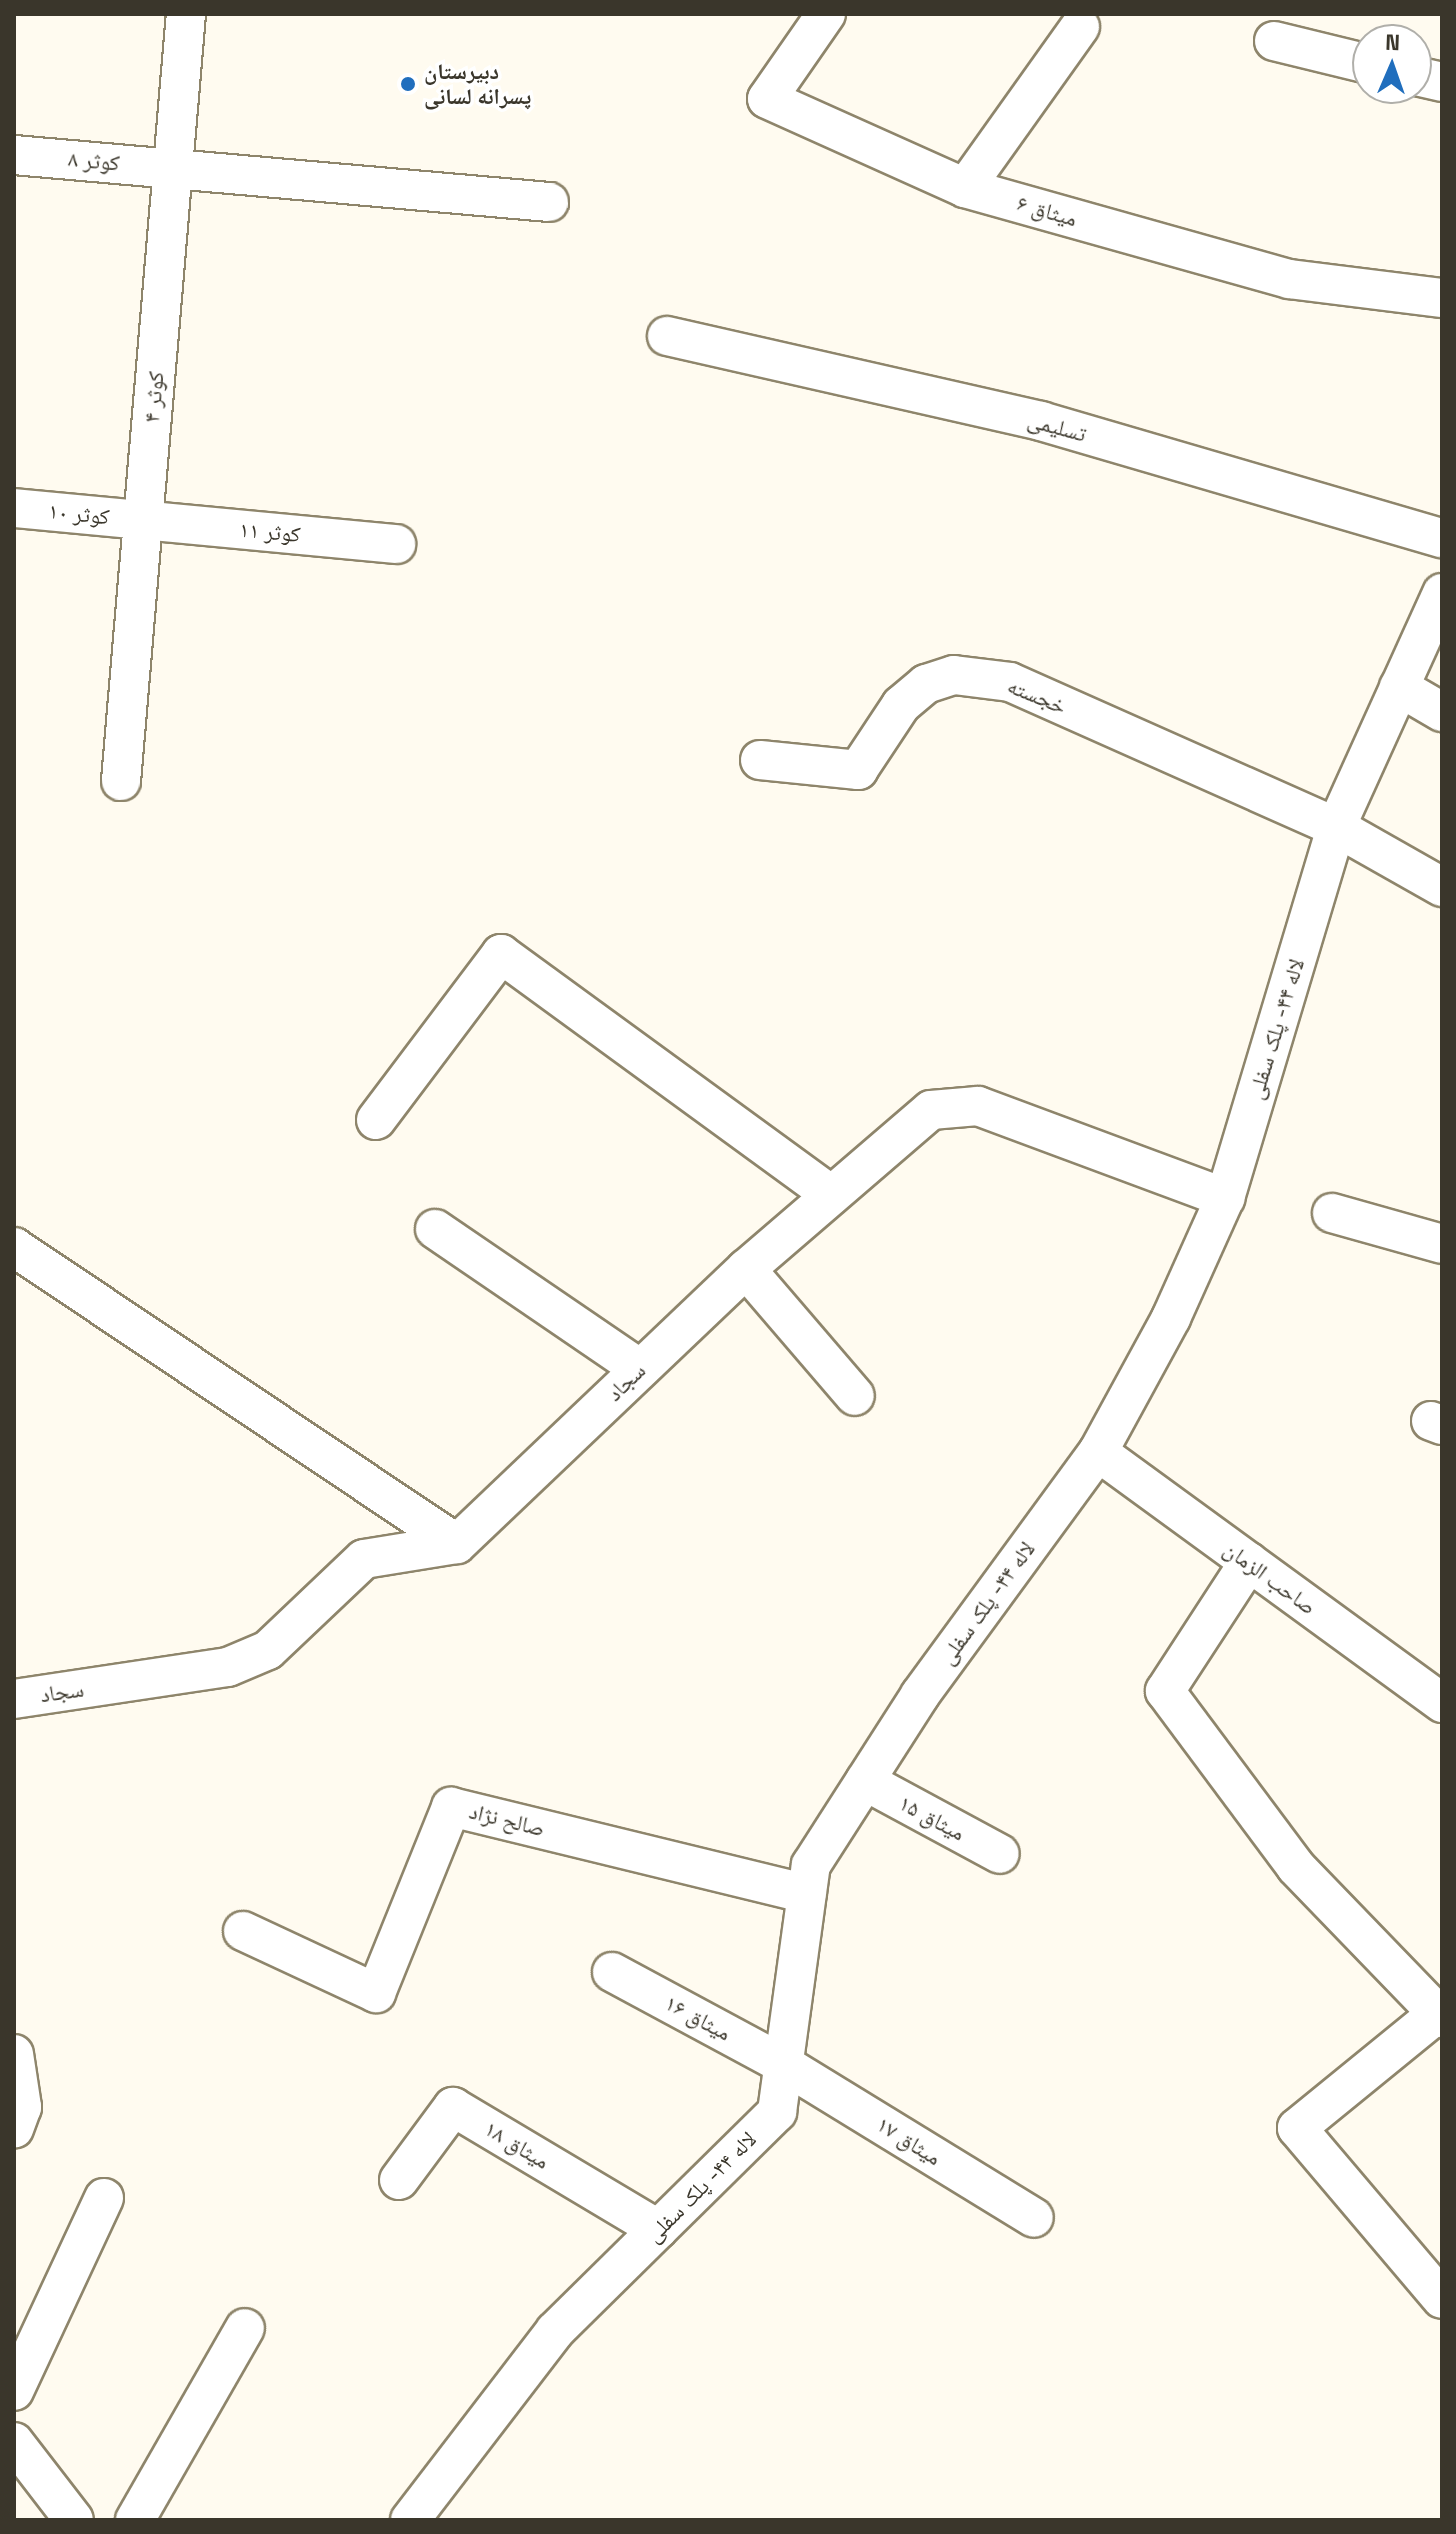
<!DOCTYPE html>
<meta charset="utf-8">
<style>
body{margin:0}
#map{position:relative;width:1456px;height:2534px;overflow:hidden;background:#fffbf0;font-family:"Space Grotesk","Noto Naskh Arabic",sans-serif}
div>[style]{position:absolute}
.roads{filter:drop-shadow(2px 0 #8e856b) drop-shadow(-2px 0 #8e856b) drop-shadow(0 2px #8e856b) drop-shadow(0 -2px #8e856b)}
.street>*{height:38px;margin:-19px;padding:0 19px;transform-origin:19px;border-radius:19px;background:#fff}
.dots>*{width:22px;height:22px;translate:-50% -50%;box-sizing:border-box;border:4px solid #fff;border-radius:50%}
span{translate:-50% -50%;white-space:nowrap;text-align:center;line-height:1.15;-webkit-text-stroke:7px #fff;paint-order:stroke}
.poi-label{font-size:22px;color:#3a362b;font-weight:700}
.left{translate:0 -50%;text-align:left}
.street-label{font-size:22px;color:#3a362b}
.frame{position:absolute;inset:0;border:16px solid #3a362b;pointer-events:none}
.north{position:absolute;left:1352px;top:24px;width:80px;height:80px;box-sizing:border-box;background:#fff;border:2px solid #b0afaa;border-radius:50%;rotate:2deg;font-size:22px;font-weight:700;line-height:32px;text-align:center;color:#3a362b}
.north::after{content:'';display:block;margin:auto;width:28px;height:36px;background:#206ebd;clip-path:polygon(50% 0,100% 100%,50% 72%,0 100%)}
</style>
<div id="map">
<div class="roads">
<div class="street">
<div style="left:826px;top:14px;width:103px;rotate:124.8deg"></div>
<div style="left:767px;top:99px;width:217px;rotate:24.2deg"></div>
<div style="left:965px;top:188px;width:337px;rotate:15.7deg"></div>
<div style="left:1289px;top:279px;width:154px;rotate:7.1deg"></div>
<div style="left:1274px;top:41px;width:97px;rotate:13.7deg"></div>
<div style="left:1416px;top:76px;width:27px;rotate:13deg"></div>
<div style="left:14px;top:155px;width:537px;rotate:5.02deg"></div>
<div style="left:965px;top:188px;width:198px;rotate:-54.5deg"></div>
<div style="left:667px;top:336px;width:384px;rotate:12.8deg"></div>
<div style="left:1041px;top:421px;width:418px;rotate:16.3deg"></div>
<div style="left:14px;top:508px;width:384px;rotate:5.4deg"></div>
<div style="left:1399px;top:687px;width:50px;rotate:30.2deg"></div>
<div style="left:760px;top:760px;width:99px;rotate:5.8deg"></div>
<div style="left:858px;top:770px;width:78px;rotate:-56.5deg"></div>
<div style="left:901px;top:705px;width:33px;rotate:-40deg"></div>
<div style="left:926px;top:684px;width:29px;rotate:-18deg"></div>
<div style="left:954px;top:675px;width:56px;rotate:7.1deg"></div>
<div style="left:1010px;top:682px;width:357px;rotate:24deg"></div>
<div style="left:1336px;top:827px;width:122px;rotate:29.5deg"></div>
<div style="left:121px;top:781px;width:770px;rotate:-85.16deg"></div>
<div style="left:376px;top:1120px;width:208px;rotate:-53deg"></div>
<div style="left:501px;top:954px;width:409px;rotate:36.1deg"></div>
<div style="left:1332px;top:1213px;width:114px;rotate:15.7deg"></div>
<div style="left:435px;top:1229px;width:248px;rotate:34.3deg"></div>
<div style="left:14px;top:1247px;width:533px;rotate:33.84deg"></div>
<div style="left:746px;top:1269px;width:167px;rotate:49.4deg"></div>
<div style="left:1431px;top:1421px;width:12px;rotate:20deg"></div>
<div style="left:1098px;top:1452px;width:426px;rotate:36.1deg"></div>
<div style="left:1249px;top:1562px;width:154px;rotate:123.1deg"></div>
<div style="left:1165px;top:1691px;width:219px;rotate:53.3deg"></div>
<div style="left:1296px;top:1867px;width:210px;rotate:46deg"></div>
<div style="left:14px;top:1699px;width:216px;rotate:-8.5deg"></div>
<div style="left:228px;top:1667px;width:43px;rotate:-23deg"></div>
<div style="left:268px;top:1650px;width:132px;rotate:-43.5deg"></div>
<div style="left:364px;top:1559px;width:94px;rotate:-9.2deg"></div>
<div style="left:457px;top:1544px;width:399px;rotate:-43.6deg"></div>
<div style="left:746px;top:1269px;width:244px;rotate:-40.7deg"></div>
<div style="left:931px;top:1110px;width:47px;rotate:-4.9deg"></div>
<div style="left:978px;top:1106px;width:264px;rotate:20.4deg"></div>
<div style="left:865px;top:1781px;width:153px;rotate:28.4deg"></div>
<div style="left:243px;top:1931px;width:147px;rotate:25deg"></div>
<div style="left:376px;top:1993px;width:201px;rotate:-68deg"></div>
<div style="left:451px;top:1807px;width:366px;rotate:13.7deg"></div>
<div style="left:612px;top:1972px;width:194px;rotate:28.3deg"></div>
<div style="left:783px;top:2064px;width:294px;rotate:31.5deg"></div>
<div style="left:1438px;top:2013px;width:182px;rotate:140.8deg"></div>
<div style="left:1297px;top:2128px;width:224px;rotate:49.7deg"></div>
<div style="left:14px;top:2054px;width:54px;rotate:81.4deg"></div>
<div style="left:22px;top:2107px;width:23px;rotate:110deg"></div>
<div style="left:399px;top:2180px;width:91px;rotate:-53.5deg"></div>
<div style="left:453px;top:2107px;width:239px;rotate:30.8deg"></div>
<div style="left:14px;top:2391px;width:213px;rotate:-65deg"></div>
<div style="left:14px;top:2442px;width:98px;rotate:52.4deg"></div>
<div style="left:135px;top:2520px;width:221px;rotate:-60.2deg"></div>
<div style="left:410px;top:2520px;width:238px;rotate:-52.5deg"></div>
<div style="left:555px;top:2331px;width:312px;rotate:-44.6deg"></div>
<div style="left:777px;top:2112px;width:249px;rotate:-82.2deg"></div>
<div style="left:811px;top:1865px;width:202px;rotate:-57.3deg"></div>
<div style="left:920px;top:1695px;width:301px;rotate:-53.8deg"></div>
<div style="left:1098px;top:1452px;width:153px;rotate:-61.4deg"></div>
<div style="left:1171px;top:1318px;width:132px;rotate:-65.8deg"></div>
<div style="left:1225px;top:1198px;width:387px;rotate:-73.3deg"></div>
<div style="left:1336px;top:827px;width:257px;rotate:-65.6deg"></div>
</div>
</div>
<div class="dots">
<div style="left:408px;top:84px;background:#206ebd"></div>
</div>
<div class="poi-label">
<span class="left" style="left:424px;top:84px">دبیرستان<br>پسرانه لسانی</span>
</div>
<div class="street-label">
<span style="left:94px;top:161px;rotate:5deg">کوثر ۸</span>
<span style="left:1047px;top:211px;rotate:16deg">میثاق ۶</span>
<span style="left:154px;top:397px;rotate:-85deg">کوثر ۴</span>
<span style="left:1057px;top:427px;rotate:15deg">تسلیمی</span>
<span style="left:79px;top:514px;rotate:6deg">کوثر ۱۰</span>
<span style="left:270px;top:532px;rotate:5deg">کوثر ۱۱</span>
<span style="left:1037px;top:696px;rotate:22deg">خجسته</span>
<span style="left:1276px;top:1029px;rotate:-73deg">لاله ۴۴- پلک سفلی</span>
<span style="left:626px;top:1382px;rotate:-44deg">سجاد</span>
<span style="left:1270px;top:1578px;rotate:36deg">صاحب الزمان</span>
<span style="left:987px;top:1603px;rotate:-54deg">لاله ۴۴- پلک سفلی</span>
<span style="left:62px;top:1692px;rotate:-8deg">سجاد</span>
<span style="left:932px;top:1818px;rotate:28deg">میثاق ۱۵</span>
<span style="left:507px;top:1820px;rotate:14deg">صالح نژاد</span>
<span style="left:698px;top:2018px;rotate:28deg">میثاق ۱۶</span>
<span style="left:909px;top:2141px;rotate:32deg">میثاق ۱۷</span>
<span style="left:517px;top:2145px;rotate:31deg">میثاق ۱۸</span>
<span style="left:701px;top:2187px;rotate:-45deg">لاله ۴۴- پلک سفلی</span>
</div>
<div class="frame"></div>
<div class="north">N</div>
</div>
